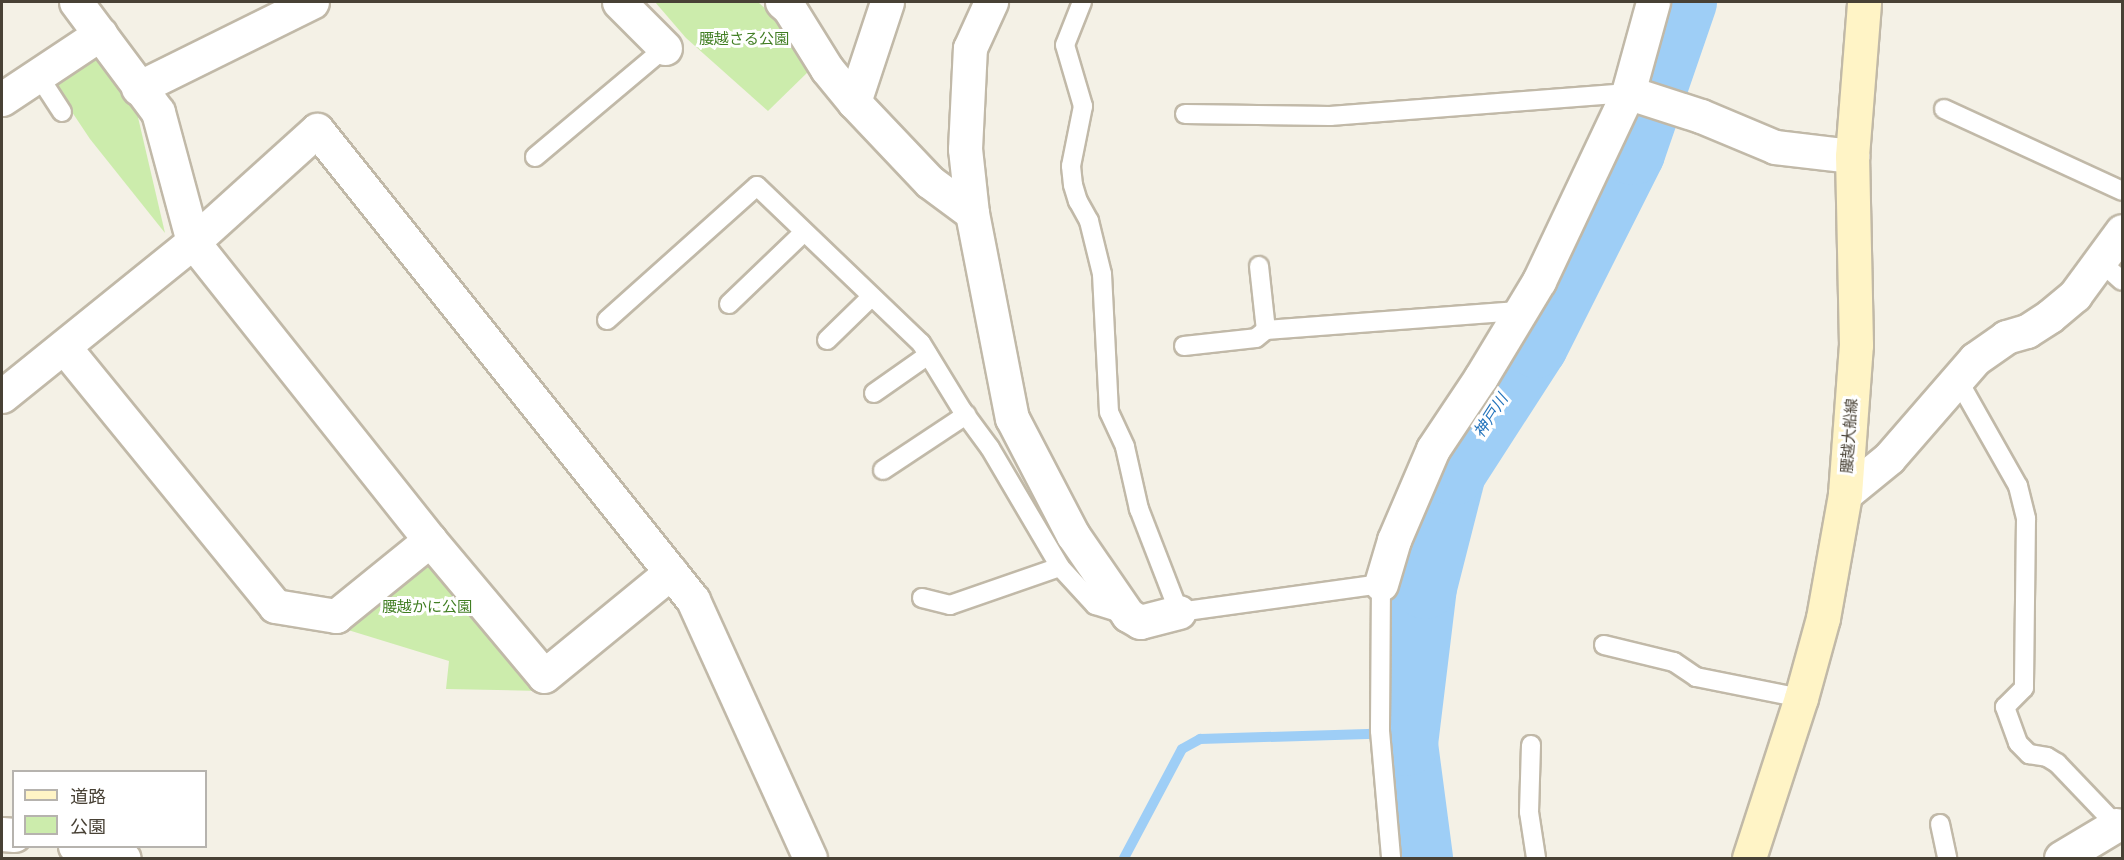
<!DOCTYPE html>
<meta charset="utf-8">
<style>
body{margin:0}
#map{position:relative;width:2124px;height:860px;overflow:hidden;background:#f4f1e6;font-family:Rubik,"Noto Sans JP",sans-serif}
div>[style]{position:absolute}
.green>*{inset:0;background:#ccecac}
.stream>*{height:10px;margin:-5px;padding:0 5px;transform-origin:5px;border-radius:5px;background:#9ecef6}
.river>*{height:64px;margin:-32px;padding:0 32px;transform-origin:32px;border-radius:32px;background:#9ecef6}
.roads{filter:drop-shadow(2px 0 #c1b9a8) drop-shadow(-2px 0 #c1b9a8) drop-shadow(0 2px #c1b9a8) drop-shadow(0 -2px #c1b9a8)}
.service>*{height:18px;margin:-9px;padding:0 9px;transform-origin:9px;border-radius:9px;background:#fff}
.minor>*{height:33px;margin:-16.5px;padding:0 16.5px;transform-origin:16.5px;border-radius:16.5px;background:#fff}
.tertiary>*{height:33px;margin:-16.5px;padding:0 16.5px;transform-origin:16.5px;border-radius:16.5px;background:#fff}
.secondary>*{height:33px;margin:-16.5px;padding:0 16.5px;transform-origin:16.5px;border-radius:16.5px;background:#fff4c6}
span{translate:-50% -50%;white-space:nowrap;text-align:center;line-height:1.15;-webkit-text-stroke:6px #fff;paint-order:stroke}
.park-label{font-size:15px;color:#417e23}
.street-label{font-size:15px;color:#484135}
.water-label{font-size:16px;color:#2675bc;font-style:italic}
.frame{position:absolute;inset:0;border:3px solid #484135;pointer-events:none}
.legend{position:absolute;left:12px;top:770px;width:195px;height:78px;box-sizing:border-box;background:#fff;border:2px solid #b6b3ae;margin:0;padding:8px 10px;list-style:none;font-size:18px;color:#484135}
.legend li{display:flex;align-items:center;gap:12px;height:30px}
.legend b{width:30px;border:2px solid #b6b3ae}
</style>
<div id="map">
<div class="green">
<div style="clip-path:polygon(655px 2px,758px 2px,778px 20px,811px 69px,768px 111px,686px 38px)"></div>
<div style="clip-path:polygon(92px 52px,137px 113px,165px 233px,90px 139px,50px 79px)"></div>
<div style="clip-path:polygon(415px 559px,446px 559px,542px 691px,446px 689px,449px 661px,335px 626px)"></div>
</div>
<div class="stream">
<div style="left:1124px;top:858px;width:123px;rotate:-62deg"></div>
<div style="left:1182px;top:749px;width:21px;rotate:-29deg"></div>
<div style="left:1200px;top:739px;width:208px;rotate:-1.7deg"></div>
</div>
<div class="river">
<div style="left:1421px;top:858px;width:115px;rotate:-97.5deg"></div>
<div style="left:1406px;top:744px;width:158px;rotate:-83.1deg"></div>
<div style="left:1425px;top:587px;width:118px;rotate:-75.7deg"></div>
<div style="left:1454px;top:473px;width:151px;rotate:-57.2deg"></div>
<div style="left:1536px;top:346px;width:216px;rotate:-63.3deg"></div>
<div style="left:1633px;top:153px;width:160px;rotate:-71deg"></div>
</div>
<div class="roads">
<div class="service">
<div style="left:1082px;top:2px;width:46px;rotate:111.6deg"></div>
<div style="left:1065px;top:45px;width:64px;rotate:73.6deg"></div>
<div style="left:1083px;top:106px;width:61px;rotate:101.3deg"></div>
<div style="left:1071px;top:166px;width:19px;rotate:84deg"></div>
<div style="left:1073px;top:185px;width:17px;rotate:73deg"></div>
<div style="left:1078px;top:201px;width:23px;rotate:61deg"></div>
<div style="left:1089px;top:221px;width:55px;rotate:76.2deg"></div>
<div style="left:1102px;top:274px;width:138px;rotate:87.1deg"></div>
<div style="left:1109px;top:412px;width:38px;rotate:65deg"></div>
<div style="left:1125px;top:447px;width:64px;rotate:77.3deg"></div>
<div style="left:1139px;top:509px;width:110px;rotate:68.8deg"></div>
<div style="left:1179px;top:612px;width:204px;rotate:-7.9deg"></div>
<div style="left:1381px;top:584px;width:147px;rotate:90.4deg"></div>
<div style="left:1380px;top:731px;width:127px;rotate:85deg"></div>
<div style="left:38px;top:75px;width:44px;rotate:57deg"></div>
<div style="left:1944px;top:109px;width:196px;rotate:24.7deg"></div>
<div style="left:1185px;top:114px;width:145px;rotate:0.8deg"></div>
<div style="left:1330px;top:116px;width:299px;rotate:-4.4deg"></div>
<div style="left:1628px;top:93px;width:6px;rotate:9deg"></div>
<div style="left:535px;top:157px;width:170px;rotate:-40deg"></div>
<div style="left:2101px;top:262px;width:28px;rotate:42deg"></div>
<div style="left:1259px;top:266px;width:64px;rotate:83.8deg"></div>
<div style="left:1266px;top:330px;width:256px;rotate:-4.3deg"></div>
<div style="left:729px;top:304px;width:104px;rotate:-43.8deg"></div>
<div style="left:607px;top:320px;width:201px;rotate:-41.8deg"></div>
<div style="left:757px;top:186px;width:227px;rotate:43.8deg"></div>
<div style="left:921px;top:343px;width:79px;rotate:58.5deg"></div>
<div style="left:962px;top:410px;width:47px;rotate:53.6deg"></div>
<div style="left:990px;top:448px;width:138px;rotate:59.5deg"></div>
<div style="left:1060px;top:567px;width:52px;rotate:47.4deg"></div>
<div style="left:1095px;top:605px;width:30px;rotate:17deg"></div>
<div style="left:827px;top:340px;width:62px;rotate:-44.3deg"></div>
<div style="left:1184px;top:346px;width:72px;rotate:-6.3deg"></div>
<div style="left:1256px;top:338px;width:13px;rotate:-39deg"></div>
<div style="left:1958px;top:380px;width:122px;rotate:60.5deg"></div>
<div style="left:2018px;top:486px;width:34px;rotate:76deg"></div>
<div style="left:2026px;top:519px;width:169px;rotate:90.7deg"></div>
<div style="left:2024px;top:688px;width:27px;rotate:135deg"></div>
<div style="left:2005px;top:707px;width:38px;rotate:70deg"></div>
<div style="left:2018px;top:743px;width:16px;rotate:45deg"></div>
<div style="left:2029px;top:754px;width:18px;rotate:9deg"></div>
<div style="left:2047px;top:757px;width:12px;rotate:31deg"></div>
<div style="left:2057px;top:763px;width:94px;rotate:46.3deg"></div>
<div style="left:874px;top:393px;width:66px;rotate:-35.1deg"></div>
<div style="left:883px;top:470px;width:100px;rotate:-33.5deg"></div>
<div style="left:922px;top:598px;width:29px;rotate:14deg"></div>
<div style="left:950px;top:605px;width:116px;rotate:-19.1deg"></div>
<div style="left:1604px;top:645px;width:72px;rotate:13.7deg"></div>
<div style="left:1674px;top:662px;width:27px;rotate:34deg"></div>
<div style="left:1696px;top:677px;width:107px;rotate:11.3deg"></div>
<div style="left:1531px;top:745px;width:67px;rotate:91.7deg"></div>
<div style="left:1529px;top:812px;width:47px;rotate:81.3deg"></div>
<div style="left:1940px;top:824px;width:35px;rotate:78deg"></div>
</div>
<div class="minor">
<div style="left:76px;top:2px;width:137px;rotate:53.3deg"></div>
<div style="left:158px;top:112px;width:135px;rotate:74.9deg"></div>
<div style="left:193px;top:242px;width:381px;rotate:51.5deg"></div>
<div style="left:430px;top:540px;width:177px;rotate:50deg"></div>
<div style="left:544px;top:676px;width:164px;rotate:-39.3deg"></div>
<div style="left:619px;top:2px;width:65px;rotate:45deg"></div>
<div style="left:782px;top:2px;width:9px;rotate:41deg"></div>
<div style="left:789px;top:8px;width:72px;rotate:58.1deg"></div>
<div style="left:827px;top:69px;width:43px;rotate:50.7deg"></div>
<div style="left:854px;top:102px;width:110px;rotate:46.5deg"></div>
<div style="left:930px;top:182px;width:52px;rotate:36.4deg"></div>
<div style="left:972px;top:213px;width:209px;rotate:79deg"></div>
<div style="left:1012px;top:418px;width:132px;rotate:62.5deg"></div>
<div style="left:1073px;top:535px;width:97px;rotate:55.5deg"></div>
<div style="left:1128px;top:615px;width:14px;rotate:30deg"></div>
<div style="left:1140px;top:622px;width:40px;rotate:-14.4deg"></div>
<div style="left:138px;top:88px;width:194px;rotate:-26.3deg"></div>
<div style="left:1639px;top:96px;width:65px;rotate:17.9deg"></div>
<div style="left:1701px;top:116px;width:80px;rotate:22.7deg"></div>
<div style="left:1775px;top:147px;width:78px;rotate:6.7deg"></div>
<div style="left:2px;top:99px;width:118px;rotate:-33.6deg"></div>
<div style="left:854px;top:102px;width:105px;rotate:-71.7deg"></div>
<div style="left:972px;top:213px;width:64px;rotate:-96.2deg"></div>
<div style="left:965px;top:149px;width:101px;rotate:-87.2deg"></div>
<div style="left:970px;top:48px;width:51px;rotate:-65.5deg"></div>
<div style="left:64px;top:347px;width:334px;rotate:50.8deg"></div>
<div style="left:275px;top:606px;width:62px;rotate:9.3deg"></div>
<div style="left:336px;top:616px;width:121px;rotate:-39deg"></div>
<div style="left:2px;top:396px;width:245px;rotate:-38.9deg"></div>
<div style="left:193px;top:242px;width:167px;rotate:-42.1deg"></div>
<div style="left:317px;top:130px;width:602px;rotate:51.34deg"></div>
<div style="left:693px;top:600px;width:283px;rotate:65.6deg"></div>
<div style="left:1845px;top:494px;width:57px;rotate:-39.3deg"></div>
<div style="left:1889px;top:458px;width:131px;rotate:-49deg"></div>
<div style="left:1975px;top:359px;width:38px;rotate:-35deg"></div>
<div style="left:2006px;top:337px;width:22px;rotate:-16deg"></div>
<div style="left:2027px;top:331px;width:27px;rotate:-33deg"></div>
<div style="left:2050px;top:316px;width:33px;rotate:-40deg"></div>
<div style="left:2075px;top:295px;width:79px;rotate:-53.7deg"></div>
<div style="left:1381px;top:584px;width:46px;rotate:-73.5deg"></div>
<div style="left:1394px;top:540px;width:99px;rotate:-66.8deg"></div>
<div style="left:1433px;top:449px;width:87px;rotate:-56.3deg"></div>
<div style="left:1481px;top:377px;width:112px;rotate:-58.9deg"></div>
<div style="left:1539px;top:281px;width:208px;rotate:-64.7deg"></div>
<div style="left:1628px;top:93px;width:94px;rotate:-74.6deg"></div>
<div style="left:2061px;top:858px;width:64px;rotate:-31deg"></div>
</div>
<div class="tertiary">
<div style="left:2px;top:834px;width:12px;rotate:5deg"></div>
<div style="left:75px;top:846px;width:50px;rotate:13.8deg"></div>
</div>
<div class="secondary">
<div style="left:1749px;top:858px;width:168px;rotate:-72deg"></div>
<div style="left:1801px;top:698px;width:83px;rotate:-74.6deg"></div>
<div style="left:1823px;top:618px;width:126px;rotate:-79.9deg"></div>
<div style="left:1845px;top:494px;width:149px;rotate:-85.8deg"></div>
<div style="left:1856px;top:345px;width:189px;rotate:-91.2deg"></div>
<div style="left:1852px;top:156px;width:154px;rotate:-85.5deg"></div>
</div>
</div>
<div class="park-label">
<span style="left:744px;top:40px">腰越さる公園</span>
<span style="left:427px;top:608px">腰越かに公園</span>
</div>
<div class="street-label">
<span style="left:1850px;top:436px;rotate:-86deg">腰越大船線</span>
</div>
<div class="water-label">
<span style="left:1491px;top:416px;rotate:-57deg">神戸川</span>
</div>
<div class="frame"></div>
<ul class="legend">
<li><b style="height:8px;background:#fff4c6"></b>道路</li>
<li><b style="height:16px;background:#ccecac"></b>公園</li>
</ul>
</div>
